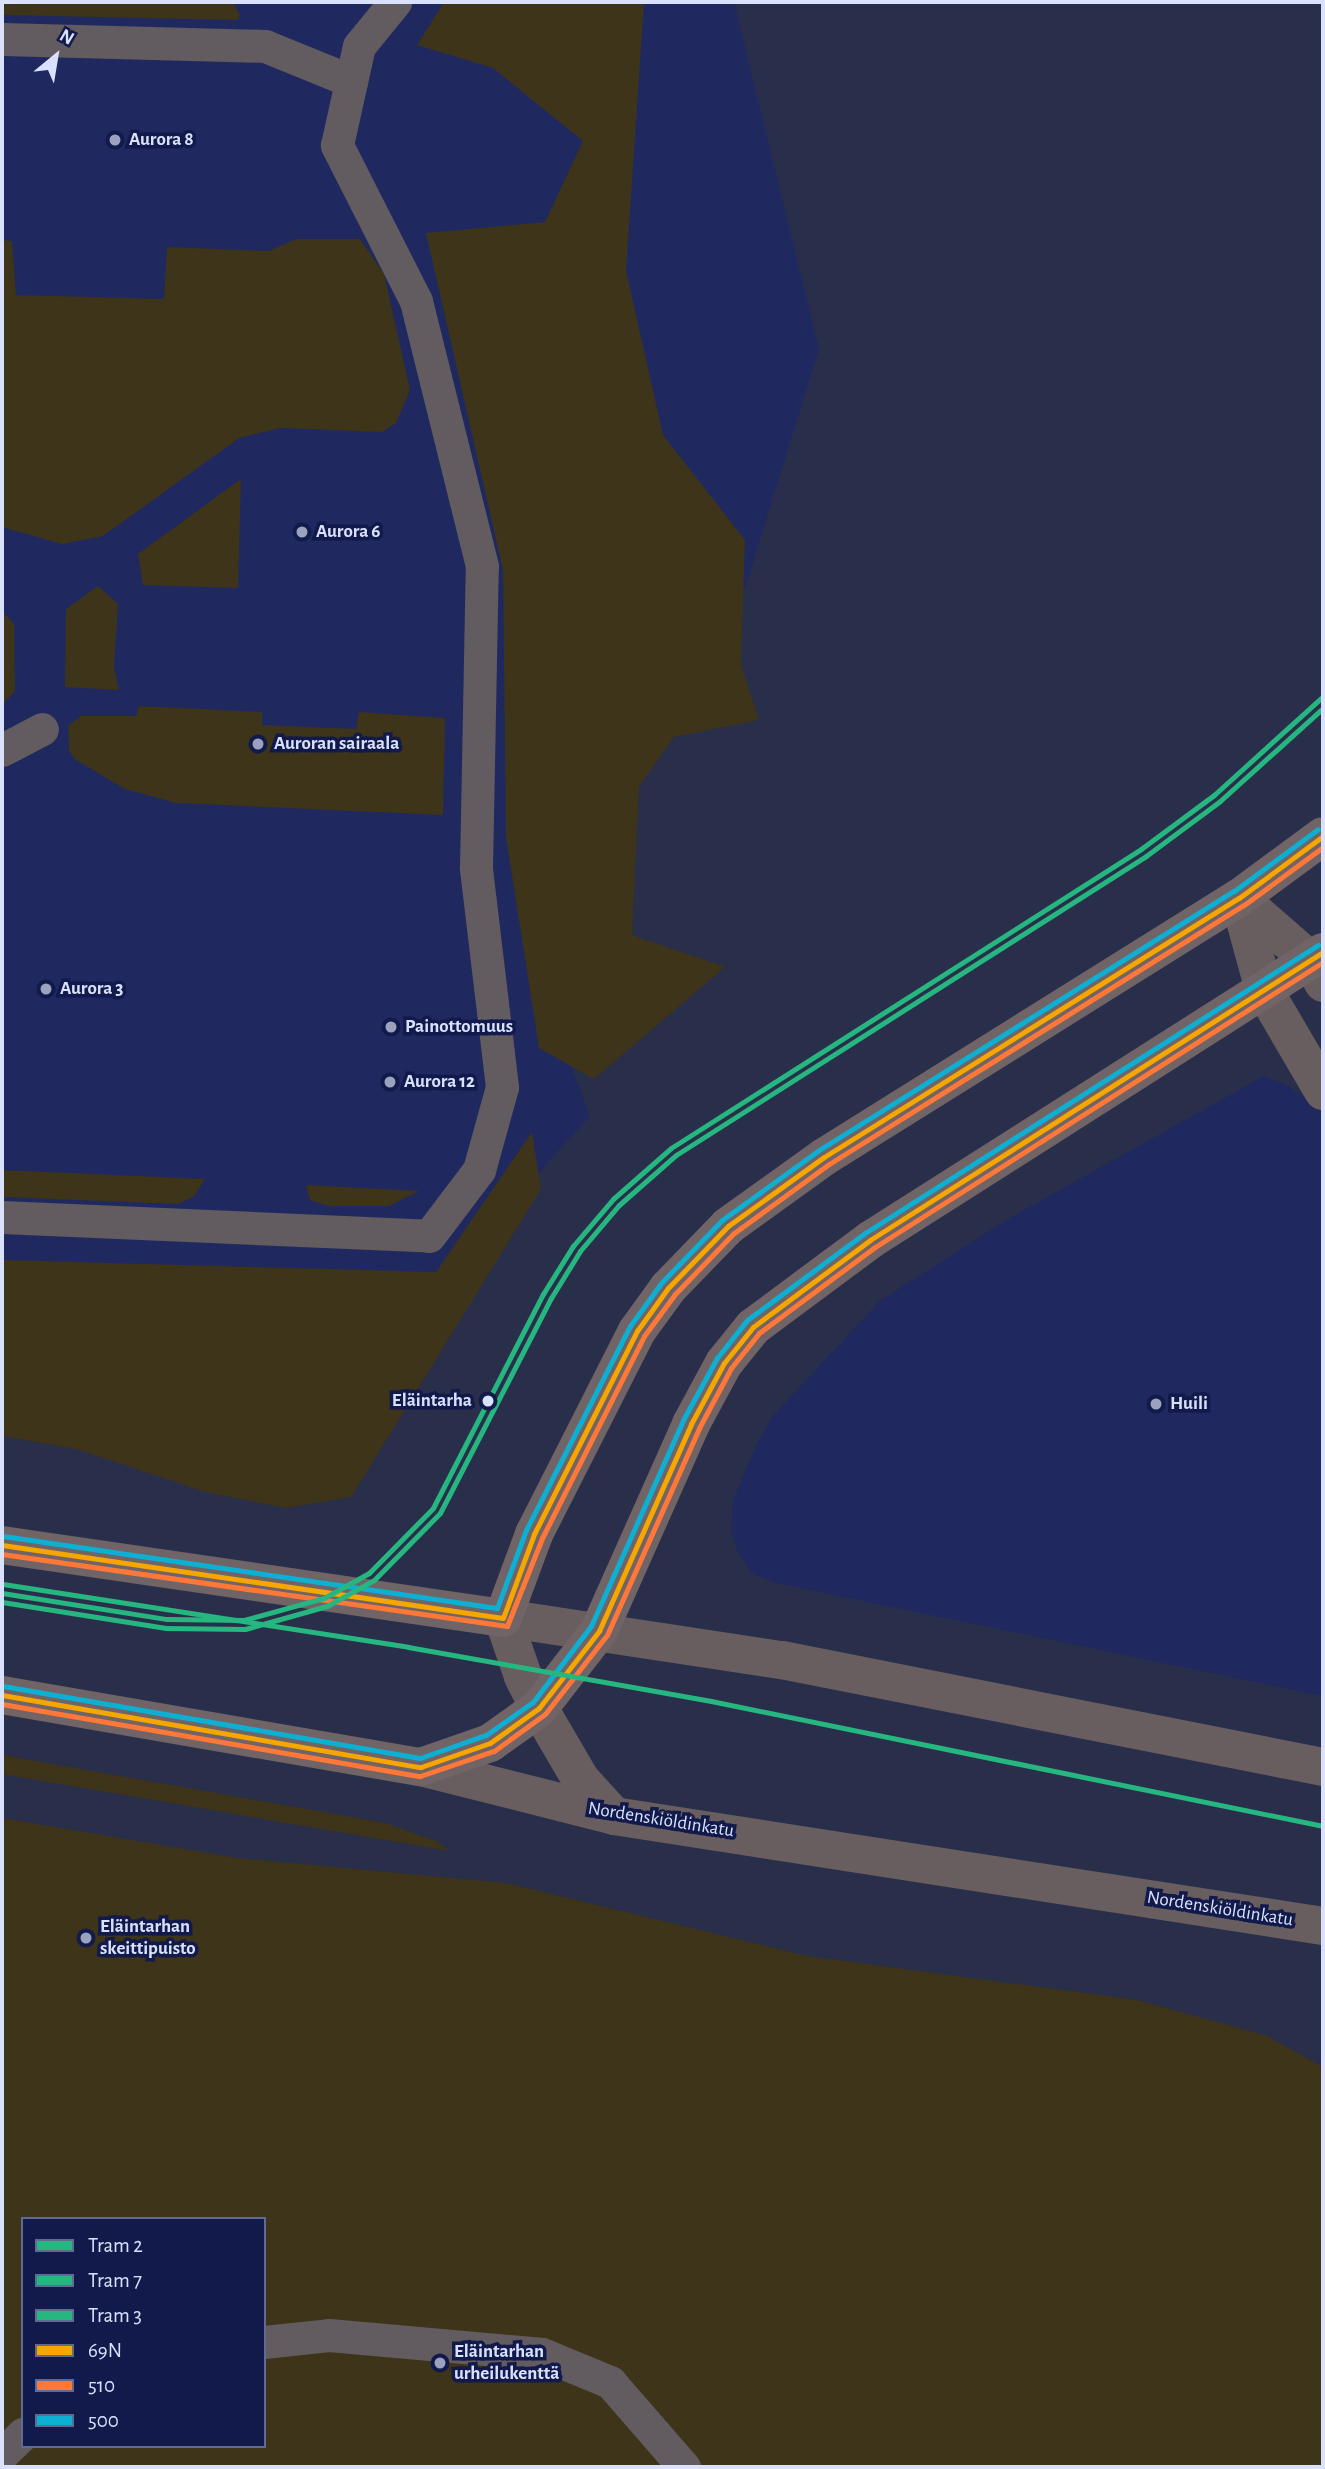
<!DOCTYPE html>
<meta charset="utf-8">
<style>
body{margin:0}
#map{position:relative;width:1325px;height:2469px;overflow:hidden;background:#292e4a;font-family:"Alegreya Sans",sans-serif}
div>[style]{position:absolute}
.built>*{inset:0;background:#1f295f}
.green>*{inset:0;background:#3d3419}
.service>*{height:33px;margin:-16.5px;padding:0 16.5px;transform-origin:16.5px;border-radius:16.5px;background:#625b5f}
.secondary>*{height:38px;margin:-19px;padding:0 19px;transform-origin:19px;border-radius:19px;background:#685e5f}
.primary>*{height:38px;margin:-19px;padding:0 19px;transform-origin:19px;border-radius:19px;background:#706466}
.bus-1>*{height:5px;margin:-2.5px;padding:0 2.5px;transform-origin:2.5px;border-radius:2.5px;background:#f7a600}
.bus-2>*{height:5px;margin:-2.5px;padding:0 2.5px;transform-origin:2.5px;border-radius:2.5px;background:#ff7838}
.bus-3>*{height:5px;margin:-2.5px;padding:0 2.5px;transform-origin:2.5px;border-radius:2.5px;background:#0dafd3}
.tram-1>*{height:5px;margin:-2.5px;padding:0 2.5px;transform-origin:2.5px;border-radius:2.5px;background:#26b781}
.tram-2>*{height:5px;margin:-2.5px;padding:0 2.5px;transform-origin:2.5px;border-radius:2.5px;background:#26b781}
.tram-3>*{height:5px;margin:-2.5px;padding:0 2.5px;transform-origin:2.5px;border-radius:2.5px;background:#26b781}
.dots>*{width:19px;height:19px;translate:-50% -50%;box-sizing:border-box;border:4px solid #121a4c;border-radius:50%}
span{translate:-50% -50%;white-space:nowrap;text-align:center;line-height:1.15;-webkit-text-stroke:7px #121a4c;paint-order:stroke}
.poi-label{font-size:19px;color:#d9e1fc;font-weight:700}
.left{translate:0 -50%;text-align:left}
.stop-label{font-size:19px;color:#d9e1fc;font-weight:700}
.right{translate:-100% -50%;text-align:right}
.street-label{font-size:19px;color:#d9e1fc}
.frame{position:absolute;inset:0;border:4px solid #d9e1fc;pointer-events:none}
.legend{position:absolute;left:21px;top:2217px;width:245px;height:231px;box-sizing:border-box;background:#121a4c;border:2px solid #626a92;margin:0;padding:9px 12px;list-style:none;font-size:21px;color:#d9e1fc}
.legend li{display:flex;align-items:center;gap:14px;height:35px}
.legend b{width:35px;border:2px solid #626a92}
.north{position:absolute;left:21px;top:21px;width:70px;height:70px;-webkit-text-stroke:5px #121a4c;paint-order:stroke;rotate:30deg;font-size:19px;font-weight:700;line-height:28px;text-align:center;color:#d9e1fc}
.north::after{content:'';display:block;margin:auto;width:24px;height:32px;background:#d9e1fc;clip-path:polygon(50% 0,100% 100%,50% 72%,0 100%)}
</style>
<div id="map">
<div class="built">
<div style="clip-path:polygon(2px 2px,734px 2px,819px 349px,712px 695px,516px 691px,553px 1019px,590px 1116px,548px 1162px,471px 1268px,2px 1424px)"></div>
<div style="clip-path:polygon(1264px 1076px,1287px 1085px,1323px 1111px,1323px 1696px,777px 1583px,753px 1574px,738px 1553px,731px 1530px,733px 1500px,758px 1442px,773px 1416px,880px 1301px,1008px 1219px)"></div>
</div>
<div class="green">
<div style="clip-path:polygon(2px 2px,233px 2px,240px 15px,238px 20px,2px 15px)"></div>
<div style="clip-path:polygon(444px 2px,644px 2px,626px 271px,663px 435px,745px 540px,741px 664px,759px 720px,674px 737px,639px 786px,632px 935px,725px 967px,594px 1079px,539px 1048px,506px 837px,503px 570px,426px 233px,545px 222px,583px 141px,493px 68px,417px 45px)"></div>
<div style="clip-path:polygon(296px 239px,360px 239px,384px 274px,410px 390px,396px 423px,382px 432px,280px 428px,239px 438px,103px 536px,62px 544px,2px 527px,2px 240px,12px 241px,16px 295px,164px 299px,167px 247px,269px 251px)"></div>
<div style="clip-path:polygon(241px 479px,238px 588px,143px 585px,138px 554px)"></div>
<div style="clip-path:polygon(98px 586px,118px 604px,114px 667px,119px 690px,65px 687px,66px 609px)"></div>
<div style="clip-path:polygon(2px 611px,14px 624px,15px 691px,2px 705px)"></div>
<div style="clip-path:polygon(139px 706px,262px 712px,262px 725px,356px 729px,359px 712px,445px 718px,443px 815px,176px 803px,125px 789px,76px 760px,69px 751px,68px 726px,81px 716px,136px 716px)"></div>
<div style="clip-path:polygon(532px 1132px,541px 1189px,351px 1497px,286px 1508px,205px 1492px,76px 1449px,2px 1436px,2px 1260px,436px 1272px)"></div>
<div style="clip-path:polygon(2px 1170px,205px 1179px,194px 1196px,178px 1204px,2px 1197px)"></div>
<div style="clip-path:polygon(306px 1185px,419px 1191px,389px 1206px,328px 1206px,310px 1200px)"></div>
<div style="clip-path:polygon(2px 1755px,385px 1823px,436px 1841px,449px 1851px,2px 1774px)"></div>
<div style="clip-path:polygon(evenodd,2px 1818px,237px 1858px,506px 1883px,807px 1956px,1137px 2000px,1265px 2035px,1323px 2067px,1323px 2467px,2px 2467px,2px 1818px,23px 2219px,264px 2219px,264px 2446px,23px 2446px,23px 2219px)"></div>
</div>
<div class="service">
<div style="left:2px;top:39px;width:263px;rotate:1.5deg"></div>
<div style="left:265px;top:46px;width:93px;rotate:22.1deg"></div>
<div style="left:2px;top:750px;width:45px;rotate:-27.7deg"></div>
<div style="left:2px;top:1217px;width:427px;rotate:2.5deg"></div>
<div style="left:429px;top:1236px;width:83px;rotate:-52.9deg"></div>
<div style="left:479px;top:1170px;width:86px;rotate:-74.5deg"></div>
<div style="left:502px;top:1087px;width:221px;rotate:-96.8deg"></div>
<div style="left:476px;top:868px;width:302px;rotate:-88.9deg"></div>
<div style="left:482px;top:566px;width:273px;rotate:-104deg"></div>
<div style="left:416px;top:301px;width:175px;rotate:-116.9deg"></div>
<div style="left:337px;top:145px;width:101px;rotate:-77.5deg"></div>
<div style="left:359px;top:46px;width:57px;rotate:-50.7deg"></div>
<div style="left:264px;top:2342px;width:65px;rotate:-6.1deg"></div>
<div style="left:329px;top:2335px;width:214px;rotate:5.1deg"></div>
<div style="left:542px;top:2354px;width:74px;rotate:22.4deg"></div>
<div style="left:610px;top:2382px;width:113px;rotate:49deg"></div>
<div style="left:2px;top:2454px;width:29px;rotate:-44deg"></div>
</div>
<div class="secondary">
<div style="left:1239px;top:898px;width:95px;rotate:74.8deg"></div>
<div style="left:1264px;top:990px;width:117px;rotate:59.7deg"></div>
<div style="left:1239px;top:898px;width:96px;rotate:41.2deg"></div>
<div style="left:1311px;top:961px;width:25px;rotate:61deg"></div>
<div style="left:421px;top:1767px;width:199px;rotate:14.2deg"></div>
<div style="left:614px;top:1816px;width:717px;rotate:8.82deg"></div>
<div style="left:614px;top:1816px;width:49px;rotate:-132.5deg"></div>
<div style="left:581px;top:1780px;width:83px;rotate:-120.3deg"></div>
<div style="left:539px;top:1708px;width:36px;rotate:-117deg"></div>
<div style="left:523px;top:1676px;width:61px;rotate:-109deg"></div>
<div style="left:503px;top:1618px;width:282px;rotate:8.6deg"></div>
<div style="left:782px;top:1660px;width:551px;rotate:11.19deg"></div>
</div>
<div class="primary">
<div style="left:2px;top:1545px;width:506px;rotate:8.29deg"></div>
<div style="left:503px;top:1618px;width:90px;rotate:-69.7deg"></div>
<div style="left:534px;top:1534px;width:228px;rotate:-63.1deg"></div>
<div style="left:637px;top:1331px;width:53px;rotate:-54.2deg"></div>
<div style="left:668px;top:1288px;width:86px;rotate:-45.9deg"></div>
<div style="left:728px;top:1226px;width:118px;rotate:-35.7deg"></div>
<div style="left:824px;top:1157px;width:489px;rotate:-32deg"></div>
<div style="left:1239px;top:898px;width:104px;rotate:-36.4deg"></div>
<div style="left:2px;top:1695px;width:425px;rotate:9.8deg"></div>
<div style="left:421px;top:1767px;width:73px;rotate:-19.2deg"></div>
<div style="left:490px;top:1743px;width:60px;rotate:-35.5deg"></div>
<div style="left:539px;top:1708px;width:98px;rotate:-52.1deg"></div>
<div style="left:599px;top:1631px;width:227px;rotate:-66deg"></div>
<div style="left:691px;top:1424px;width:69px;rotate:-61.6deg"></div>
<div style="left:724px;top:1363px;width:46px;rotate:-51.1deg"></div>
<div style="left:753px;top:1327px;width:146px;rotate:-36.6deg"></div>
<div style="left:870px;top:1240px;width:537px;rotate:-32.45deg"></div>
</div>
<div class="bus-1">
<div style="left:2px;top:1545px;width:506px;rotate:8.29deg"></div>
<div style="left:503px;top:1618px;width:90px;rotate:-69.7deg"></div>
<div style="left:534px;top:1534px;width:228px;rotate:-63.1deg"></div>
<div style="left:637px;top:1331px;width:53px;rotate:-54.2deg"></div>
<div style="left:668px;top:1288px;width:86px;rotate:-45.9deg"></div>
<div style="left:728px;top:1226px;width:118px;rotate:-35.7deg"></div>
<div style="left:824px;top:1157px;width:489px;rotate:-32deg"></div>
<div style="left:1239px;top:898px;width:104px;rotate:-36.4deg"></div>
<div style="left:2px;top:1695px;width:425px;rotate:9.8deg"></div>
<div style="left:421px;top:1767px;width:73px;rotate:-19.2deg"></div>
<div style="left:490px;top:1743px;width:60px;rotate:-35.5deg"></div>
<div style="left:539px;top:1708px;width:98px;rotate:-52.1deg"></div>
<div style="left:599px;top:1631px;width:227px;rotate:-66deg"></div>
<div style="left:691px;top:1424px;width:69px;rotate:-61.6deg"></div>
<div style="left:724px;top:1363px;width:46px;rotate:-51.1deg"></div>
<div style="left:753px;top:1327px;width:146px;rotate:-36.6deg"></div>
<div style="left:870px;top:1240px;width:537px;rotate:-32.45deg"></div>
</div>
<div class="bus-2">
<div style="left:2px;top:1554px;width:510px;rotate:8.11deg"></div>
<div style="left:507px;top:1626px;width:95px;rotate:-68.3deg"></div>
<div style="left:542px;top:1538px;width:226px;rotate:-63.2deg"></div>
<div style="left:644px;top:1336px;width:52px;rotate:-53.6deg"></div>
<div style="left:675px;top:1294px;width:85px;rotate:-46deg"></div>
<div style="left:734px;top:1233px;width:117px;rotate:-36deg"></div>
<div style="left:829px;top:1164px;width:489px;rotate:-32deg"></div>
<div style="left:1244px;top:905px;width:98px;rotate:-36.3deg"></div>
<div style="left:2px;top:1704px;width:424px;rotate:9.8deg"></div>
<div style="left:420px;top:1776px;width:78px;rotate:-18.7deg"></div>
<div style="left:494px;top:1751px;width:63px;rotate:-36deg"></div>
<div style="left:545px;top:1714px;width:100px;rotate:-51.9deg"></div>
<div style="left:607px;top:1635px;width:227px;rotate:-66deg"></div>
<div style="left:699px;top:1428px;width:68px;rotate:-61.9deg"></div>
<div style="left:731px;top:1368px;width:45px;rotate:-51.3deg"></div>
<div style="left:759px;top:1333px;width:144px;rotate:-36.6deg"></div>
<div style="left:875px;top:1247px;width:531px;rotate:-32.46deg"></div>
</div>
<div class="bus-3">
<div style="left:3px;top:1536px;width:499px;rotate:8.3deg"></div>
<div style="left:497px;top:1608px;width:83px;rotate:-69.6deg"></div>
<div style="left:526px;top:1530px;width:229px;rotate:-63deg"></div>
<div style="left:630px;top:1326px;width:54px;rotate:-54deg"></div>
<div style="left:662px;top:1282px;width:86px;rotate:-45.9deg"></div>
<div style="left:722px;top:1220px;width:120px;rotate:-35.8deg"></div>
<div style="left:819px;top:1150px;width:489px;rotate:-32deg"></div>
<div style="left:1234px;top:891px;width:104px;rotate:-36.4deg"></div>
<div style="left:3px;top:1686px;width:423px;rotate:9.8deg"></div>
<div style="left:420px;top:1758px;width:70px;rotate:-19.2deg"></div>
<div style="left:486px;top:1735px;width:57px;rotate:-35.1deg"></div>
<div style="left:533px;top:1702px;width:96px;rotate:-52.7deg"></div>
<div style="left:591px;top:1626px;width:226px;rotate:-65.9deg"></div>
<div style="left:683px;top:1420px;width:71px;rotate:-61.3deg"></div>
<div style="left:717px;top:1358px;width:48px;rotate:-51.7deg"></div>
<div style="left:747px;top:1320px;width:147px;rotate:-36.4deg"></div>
<div style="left:865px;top:1233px;width:537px;rotate:-32.45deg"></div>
</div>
<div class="tram-1">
<div style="left:2px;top:1593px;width:167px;rotate:9deg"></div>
<div style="left:167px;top:1619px;width:77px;rotate:0.7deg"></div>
<div style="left:244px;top:1620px;width:83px;rotate:-15.4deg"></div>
<div style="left:324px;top:1598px;width:51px;rotate:-29.1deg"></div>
<div style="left:369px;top:1573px;width:91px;rotate:-45.4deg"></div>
<div style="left:433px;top:1508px;width:241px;rotate:-62.8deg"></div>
<div style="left:543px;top:1294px;width:57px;rotate:-58deg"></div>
<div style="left:573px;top:1246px;width:62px;rotate:-49.6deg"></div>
<div style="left:613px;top:1199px;width:77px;rotate:-41.3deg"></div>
<div style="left:671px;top:1148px;width:557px;rotate:-32.46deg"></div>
<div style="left:1141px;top:849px;width:91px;rotate:-36.5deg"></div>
<div style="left:1214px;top:795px;width:147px;rotate:-42.2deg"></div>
</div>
<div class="tram-2">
<div style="left:2px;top:1602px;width:166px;rotate:9deg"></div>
<div style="left:166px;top:1628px;width:79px;rotate:0.7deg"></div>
<div style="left:245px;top:1629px;width:85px;rotate:-15.7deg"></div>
<div style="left:327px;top:1606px;width:54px;rotate:-29deg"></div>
<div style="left:374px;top:1580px;width:94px;rotate:-45.4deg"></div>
<div style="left:440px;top:1513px;width:242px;rotate:-62.7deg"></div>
<div style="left:551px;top:1298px;width:55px;rotate:-58.3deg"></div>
<div style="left:580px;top:1251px;width:60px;rotate:-49.7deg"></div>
<div style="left:619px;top:1205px;width:76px;rotate:-41.3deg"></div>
<div style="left:676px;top:1155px;width:557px;rotate:-32.46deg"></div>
<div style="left:1146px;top:856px;width:92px;rotate:-36.6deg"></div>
<div style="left:1220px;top:801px;width:139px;rotate:-42.1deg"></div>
</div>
<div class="tram-3">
<div style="left:3px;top:1584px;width:410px;rotate:8.8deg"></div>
<div style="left:408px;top:1647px;width:308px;rotate:10.1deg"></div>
<div style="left:711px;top:1701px;width:625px;rotate:11.54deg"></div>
</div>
<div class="dots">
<div style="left:115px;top:140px;background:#9ba2be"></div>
<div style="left:302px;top:532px;background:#9ba2be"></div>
<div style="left:258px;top:744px;background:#9ba2be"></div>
<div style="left:46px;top:989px;background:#9ba2be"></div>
<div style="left:391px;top:1027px;background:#9ba2be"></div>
<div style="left:390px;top:1082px;background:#9ba2be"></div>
<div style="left:488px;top:1401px;background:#d9e1fc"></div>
<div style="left:1156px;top:1404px;background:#9ba2be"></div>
<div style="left:86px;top:1938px;background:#9ba2be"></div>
<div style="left:440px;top:2363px;background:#9ba2be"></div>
</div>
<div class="poi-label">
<span class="left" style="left:129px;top:140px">Aurora 8</span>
<span class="left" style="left:316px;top:532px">Aurora 6</span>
<span class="left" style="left:274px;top:744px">Auroran sairaala</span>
<span class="left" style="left:60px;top:989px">Aurora 3</span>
<span class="left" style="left:405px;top:1027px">Painottomuus</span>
<span class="left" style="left:404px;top:1082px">Aurora 12</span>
<span class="left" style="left:1170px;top:1404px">Huili</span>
<span class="left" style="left:100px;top:1938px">Eläintarhan<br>skeittipuisto</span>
<span class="left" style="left:454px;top:2363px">Eläintarhan<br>urheilukenttä</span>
</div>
<div class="stop-label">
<span class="right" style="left:472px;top:1401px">Eläintarha</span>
</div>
<div class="street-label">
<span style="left:661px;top:1820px;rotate:9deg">Nordenskiöldinkatu</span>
<span style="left:1220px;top:1909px;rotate:9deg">Nordenskiöldinkatu</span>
</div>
<div class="frame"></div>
<ul class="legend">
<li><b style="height:9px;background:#26b781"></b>Tram 2</li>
<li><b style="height:9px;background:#26b781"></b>Tram 7</li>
<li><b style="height:9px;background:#26b781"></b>Tram 3</li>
<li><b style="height:9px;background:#f7a600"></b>69N</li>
<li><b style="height:9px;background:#ff7838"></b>510</li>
<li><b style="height:9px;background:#0dafd3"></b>500</li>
</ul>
<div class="north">N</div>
</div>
